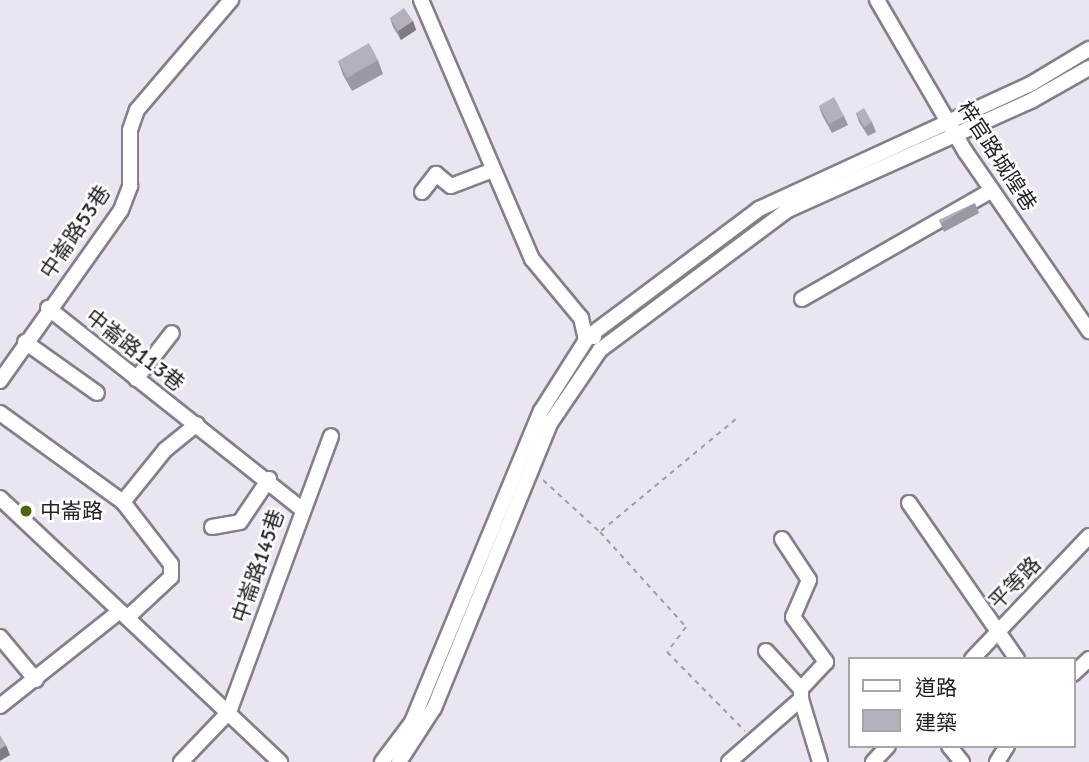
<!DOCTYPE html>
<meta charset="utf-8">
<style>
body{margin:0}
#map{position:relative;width:1089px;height:762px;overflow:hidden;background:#eae5f1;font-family:Signika,"Noto Sans TC",sans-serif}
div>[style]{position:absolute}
.stream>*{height:3.5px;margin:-1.75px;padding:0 1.75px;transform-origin:1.75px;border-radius:1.75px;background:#aa95c4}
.path>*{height:2px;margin-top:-1px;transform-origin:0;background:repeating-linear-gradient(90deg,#a09ca5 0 5px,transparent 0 10px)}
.roads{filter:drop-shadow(2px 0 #847f8a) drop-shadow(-2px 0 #847f8a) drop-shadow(0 2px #847f8a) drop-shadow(0 -2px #847f8a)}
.minor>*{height:14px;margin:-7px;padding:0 7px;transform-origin:7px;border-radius:7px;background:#fff}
.wall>*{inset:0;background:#9c97a2}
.shaded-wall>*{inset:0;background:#7f7b84}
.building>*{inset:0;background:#b5b0bc}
.dots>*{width:19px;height:19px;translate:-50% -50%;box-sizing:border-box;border:4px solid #fff;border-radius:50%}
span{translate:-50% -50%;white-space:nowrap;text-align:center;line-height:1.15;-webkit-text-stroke:5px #fff;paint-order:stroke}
.street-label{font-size:21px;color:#201e22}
.poi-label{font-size:21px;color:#201e22}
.left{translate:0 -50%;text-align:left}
.legend{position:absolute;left:848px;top:657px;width:228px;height:91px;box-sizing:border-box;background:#fff;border:2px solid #a6a5a7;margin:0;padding:9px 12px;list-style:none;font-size:21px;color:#201e22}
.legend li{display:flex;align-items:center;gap:14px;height:35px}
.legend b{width:35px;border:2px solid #a6a5a7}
</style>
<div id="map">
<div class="stream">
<div style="left:580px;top:361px;width:21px;rotate:-43deg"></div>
</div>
<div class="path">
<div style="left:543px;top:480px;width:77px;rotate:42.4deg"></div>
<div style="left:600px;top:532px;width:128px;rotate:47.8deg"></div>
<div style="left:686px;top:627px;width:31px;rotate:127deg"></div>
<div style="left:667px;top:652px;width:111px;rotate:45.4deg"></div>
<div style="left:601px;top:531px;width:175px;rotate:-39.7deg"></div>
</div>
<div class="roads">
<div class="minor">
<div style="left:421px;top:0;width:282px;rotate:66.8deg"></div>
<div style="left:532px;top:259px;width:77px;rotate:50.3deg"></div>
<div style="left:581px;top:318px;width:18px;rotate:77deg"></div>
<div style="left:585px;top:336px;width:9px;rotate:6deg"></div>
<div style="left:877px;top:0;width:175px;rotate:59.8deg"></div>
<div style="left:965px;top:151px;width:219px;rotate:55.4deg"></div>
<div style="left:422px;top:192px;width:23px;rotate:-52deg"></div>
<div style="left:436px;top:174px;width:19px;rotate:39deg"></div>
<div style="left:451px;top:186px;width:45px;rotate:-20.9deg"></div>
<div style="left:802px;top:299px;width:219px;rotate:-29.8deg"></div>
<div style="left:48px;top:308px;width:322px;rotate:38.4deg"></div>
<div style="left:25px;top:342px;width:88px;rotate:35.3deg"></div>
<div style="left:136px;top:379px;width:58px;rotate:-52deg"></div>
<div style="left:0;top:381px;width:209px;rotate:-54.7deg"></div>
<div style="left:121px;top:210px;width:26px;rotate:-69deg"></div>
<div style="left:130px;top:186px;width:56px;rotate:-90deg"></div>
<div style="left:130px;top:130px;width:21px;rotate:-71deg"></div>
<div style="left:137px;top:110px;width:145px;rotate:-49.5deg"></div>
<div style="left:0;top:413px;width:152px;rotate:35.9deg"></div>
<div style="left:123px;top:502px;width:78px;rotate:52.3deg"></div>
<div style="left:171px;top:564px;width:13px;rotate:90deg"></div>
<div style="left:171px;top:577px;width:60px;rotate:137deg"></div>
<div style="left:0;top:498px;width:385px;rotate:43.3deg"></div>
<div style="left:123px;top:502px;width:67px;rotate:-51.1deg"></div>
<div style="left:165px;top:450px;width:41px;rotate:-39.1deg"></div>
<div style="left:909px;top:503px;width:190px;rotate:55.3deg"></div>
<div style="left:212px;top:527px;width:28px;rotate:-10deg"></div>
<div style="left:240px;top:522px;width:52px;rotate:-56deg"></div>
<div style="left:782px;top:539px;width:49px;rotate:56.6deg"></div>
<div style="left:809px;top:580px;width:40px;rotate:113.4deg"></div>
<div style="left:793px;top:617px;width:56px;rotate:53.7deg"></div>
<div style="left:826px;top:662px;width:37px;rotate:133deg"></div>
<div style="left:801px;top:689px;width:10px;rotate:90deg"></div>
<div style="left:0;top:637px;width:56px;rotate:50.1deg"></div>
<div style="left:766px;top:651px;width:52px;rotate:47.4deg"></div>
<div style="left:972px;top:659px;width:170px;rotate:-46.4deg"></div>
<div style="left:1073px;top:674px;width:22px;rotate:-43deg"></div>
<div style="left:0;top:706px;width:153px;rotate:-38.4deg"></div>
<div style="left:949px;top:746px;width:21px;rotate:51deg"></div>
<div style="left:181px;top:762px;width:69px;rotate:-46.2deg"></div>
<div style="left:229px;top:712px;width:294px;rotate:-69.7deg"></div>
<div style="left:382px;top:762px;width:50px;rotate:-53.1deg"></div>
<div style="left:412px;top:722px;width:337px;rotate:-67.5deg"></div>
<div style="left:541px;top:411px;width:88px;rotate:-57.6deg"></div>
<div style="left:588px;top:337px;width:214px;rotate:-36.8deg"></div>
<div style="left:759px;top:209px;width:299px;rotate:-24.7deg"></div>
<div style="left:1031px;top:84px;width:68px;rotate:-31.1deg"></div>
<div style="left:399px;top:762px;width:64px;rotate:-57.1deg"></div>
<div style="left:434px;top:708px;width:309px;rotate:-67.8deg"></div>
<div style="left:551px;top:422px;width:87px;rotate:-55.8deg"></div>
<div style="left:600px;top:350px;width:234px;rotate:-36.7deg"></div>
<div style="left:788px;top:210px;width:266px;rotate:-24.2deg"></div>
<div style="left:1031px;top:101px;width:67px;rotate:-29.6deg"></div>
<div style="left:729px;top:762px;width:96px;rotate:-41.2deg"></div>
<div style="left:801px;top:699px;width:66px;rotate:73.2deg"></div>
<div style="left:873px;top:762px;width:22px;rotate:-47deg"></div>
<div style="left:997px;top:762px;width:19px;rotate:-58deg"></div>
</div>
</div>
<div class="wall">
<div style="clip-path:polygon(390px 18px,413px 21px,416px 30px,401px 40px,393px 27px)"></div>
<div style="clip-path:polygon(378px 60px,383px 74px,352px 91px,343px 75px,338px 61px)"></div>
<div style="clip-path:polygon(819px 106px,844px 116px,848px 125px,832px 133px,822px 115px)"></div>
<div style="clip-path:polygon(856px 113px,872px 122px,876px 132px,868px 136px,859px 122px)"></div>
<div style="clip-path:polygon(975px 203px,979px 213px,944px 232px,939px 220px)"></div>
</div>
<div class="shaded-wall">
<div style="clip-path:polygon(413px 21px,416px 30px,401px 40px,398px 31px)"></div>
<div style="clip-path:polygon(6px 745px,10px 755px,0 761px,0 749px)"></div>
</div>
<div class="building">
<div style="clip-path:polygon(404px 8px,413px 21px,398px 31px,390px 18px)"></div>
<div style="clip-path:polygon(369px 43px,378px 60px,347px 78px,338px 61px)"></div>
<div style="clip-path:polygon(834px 97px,844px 116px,829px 124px,819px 106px)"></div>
<div style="clip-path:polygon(864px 108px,872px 122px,864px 127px,856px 113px)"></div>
<div style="clip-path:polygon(975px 203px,941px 223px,939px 220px)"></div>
<div style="clip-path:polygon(0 735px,6px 745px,0 749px)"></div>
</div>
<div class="dots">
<div style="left:26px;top:511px;background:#4c6412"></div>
</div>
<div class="street-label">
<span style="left:997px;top:156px;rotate:57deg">梓官路城隍巷</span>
<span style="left:75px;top:232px;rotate:-56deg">中崙路53巷</span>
<span style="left:135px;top:350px;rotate:38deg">中崙路113巷</span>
<span style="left:258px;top:566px;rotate:-71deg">中崙路145巷</span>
<span style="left:1015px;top:583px;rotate:-46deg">平等路</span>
</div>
<div class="poi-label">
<span class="left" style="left:40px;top:511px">中崙路</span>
</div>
<ul class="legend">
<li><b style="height:9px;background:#fff"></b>道路</li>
<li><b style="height:19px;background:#b5b0bc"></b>建築</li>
</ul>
</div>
